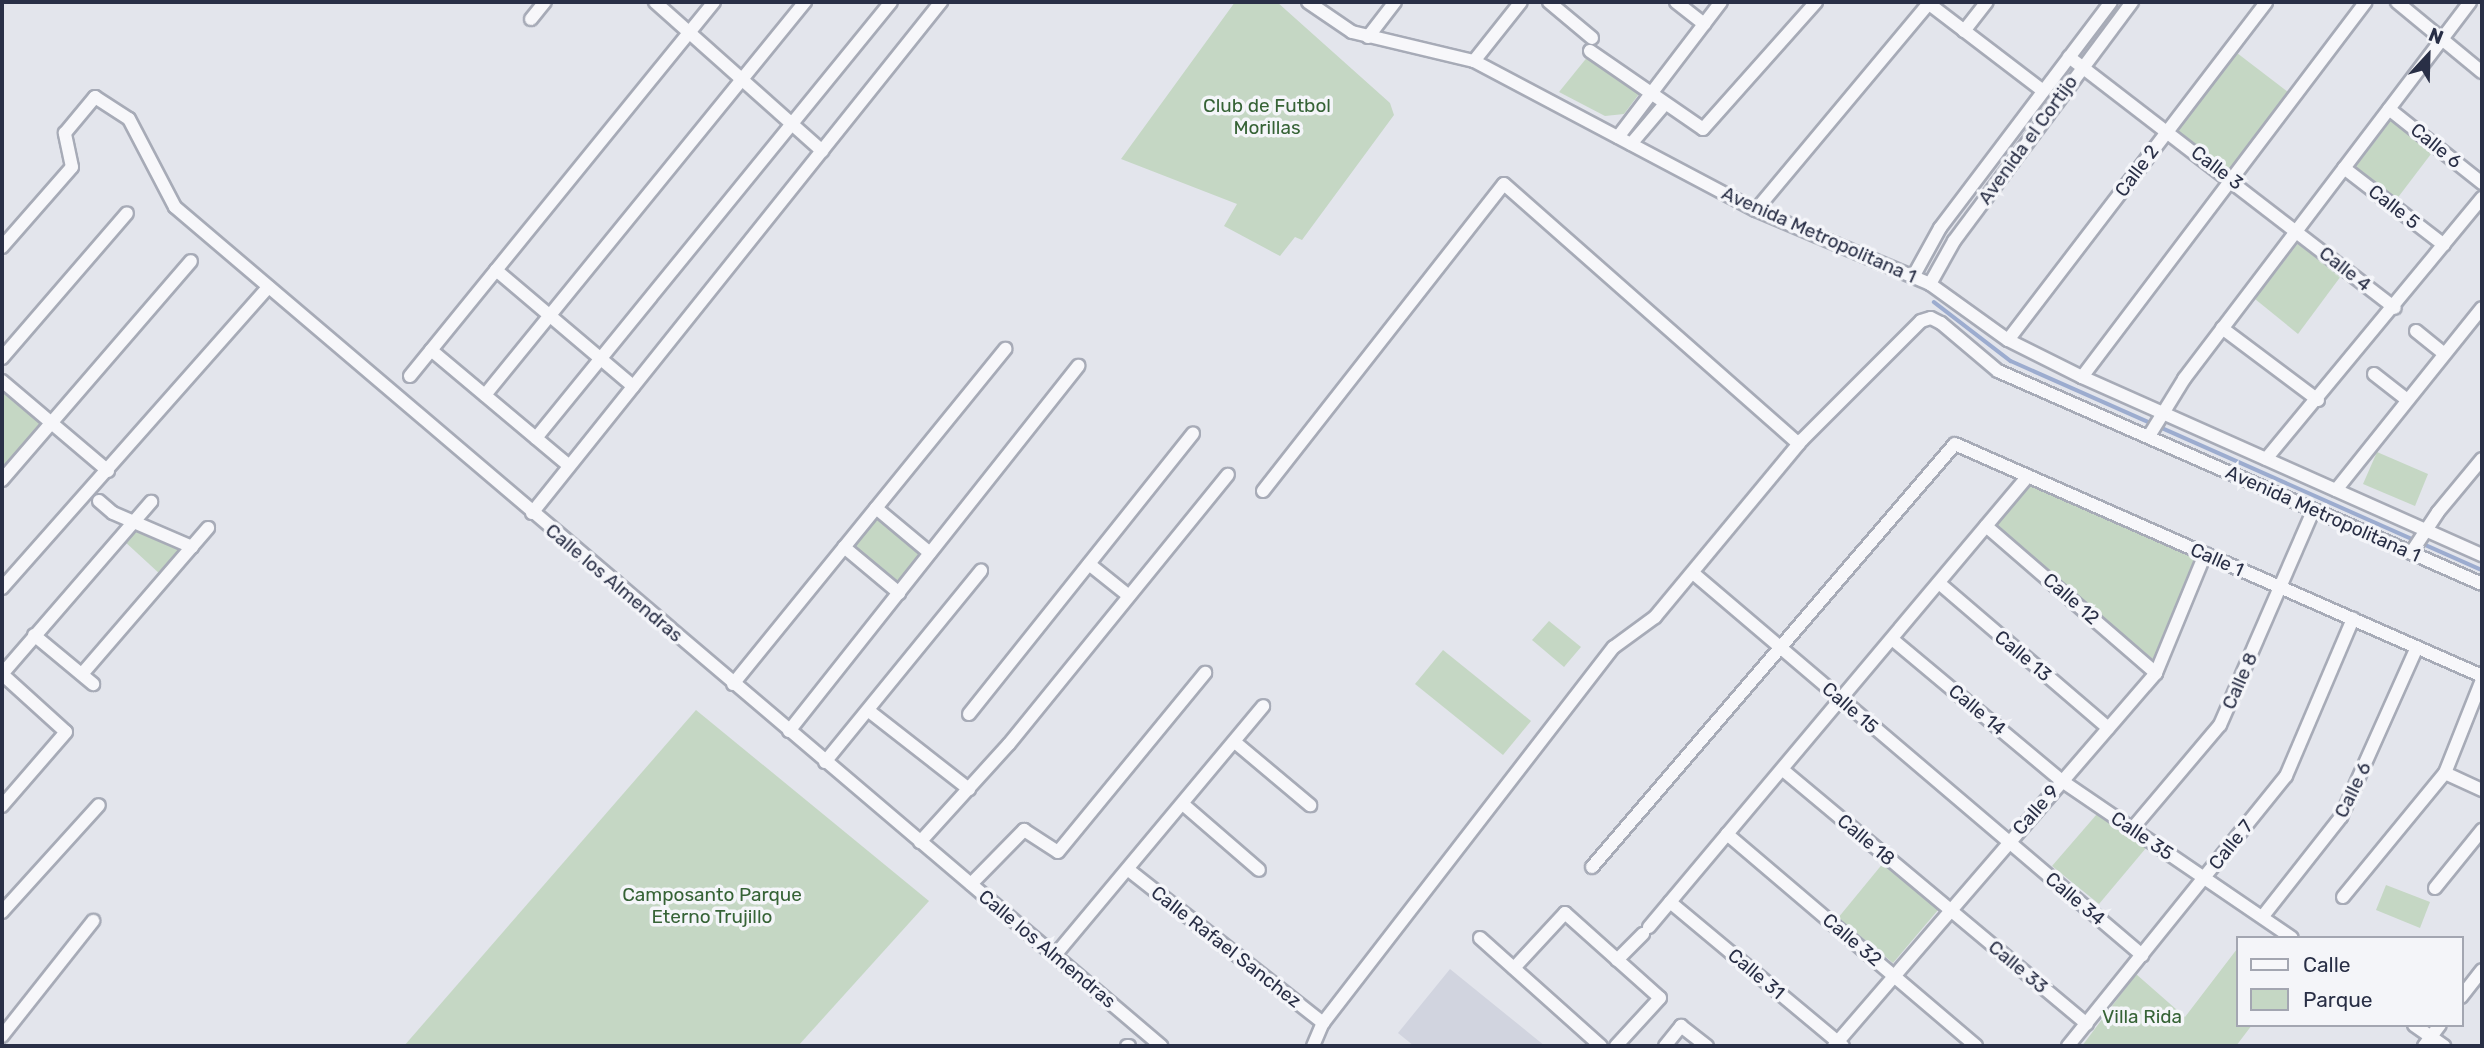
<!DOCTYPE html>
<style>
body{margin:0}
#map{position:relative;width:2484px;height:1048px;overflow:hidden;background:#e3e5ec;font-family:Rubik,sans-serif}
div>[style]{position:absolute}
.built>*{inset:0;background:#d1d4df}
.green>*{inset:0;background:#c5d7c4}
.stream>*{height:3.5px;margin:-1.75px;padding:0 1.75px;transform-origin:1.75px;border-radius:1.75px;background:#9caccf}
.roads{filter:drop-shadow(2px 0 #a7abb7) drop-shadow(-2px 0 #a7abb7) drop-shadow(0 2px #a7abb7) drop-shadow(0 -2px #a7abb7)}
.minor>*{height:12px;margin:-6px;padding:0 6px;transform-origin:6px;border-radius:6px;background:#f7f7fa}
span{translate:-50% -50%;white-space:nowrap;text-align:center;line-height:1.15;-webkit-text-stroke:7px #f4f5f9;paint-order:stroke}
.park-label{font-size:19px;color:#366336}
.street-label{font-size:19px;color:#292f46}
.frame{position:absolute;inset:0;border:4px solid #292f46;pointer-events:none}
.legend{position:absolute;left:2236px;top:936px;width:228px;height:91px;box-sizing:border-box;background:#f4f5f9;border:2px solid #a3a6b1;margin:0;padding:9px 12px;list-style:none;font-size:21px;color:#292f46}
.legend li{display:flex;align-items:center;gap:14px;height:35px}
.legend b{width:35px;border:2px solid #a3a6b1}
.north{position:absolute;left:2393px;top:21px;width:70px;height:70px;-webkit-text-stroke:5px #f4f5f9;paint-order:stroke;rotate:22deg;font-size:19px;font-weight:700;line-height:28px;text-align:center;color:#292f46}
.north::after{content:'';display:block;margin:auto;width:24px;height:32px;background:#292f46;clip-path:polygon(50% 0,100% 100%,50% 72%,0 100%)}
</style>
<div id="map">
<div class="built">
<div style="clip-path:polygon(1450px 969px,1545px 1046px,1414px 1046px,1398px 1033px)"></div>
</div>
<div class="green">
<div style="clip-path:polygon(1235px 2px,1277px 2px,1390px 103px,1394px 115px,1302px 240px,1295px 237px,1280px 256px,1224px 226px,1237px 204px,1121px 159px)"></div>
<div style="clip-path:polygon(2237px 53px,2288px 92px,2229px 170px,2176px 130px)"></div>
<div style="clip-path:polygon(1589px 55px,1639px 94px,1624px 114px,1605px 116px,1559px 92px)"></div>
<div style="clip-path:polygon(2392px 119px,2434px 150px,2396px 200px,2354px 169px)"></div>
<div style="clip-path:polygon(2299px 242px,2341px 276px,2298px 334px,2255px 299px)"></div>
<div style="clip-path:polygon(2px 385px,47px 423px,2px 472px)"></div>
<div style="clip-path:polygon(2377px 452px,2428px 474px,2415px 506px,2363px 484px)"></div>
<div style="clip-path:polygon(2033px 482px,2199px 559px,2155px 661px,1995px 527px)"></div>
<div style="clip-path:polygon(877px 515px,924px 553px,897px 585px,851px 545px)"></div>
<div style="clip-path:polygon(135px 526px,184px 549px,161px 575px,123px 540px)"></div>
<div style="clip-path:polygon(1549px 621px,1581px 647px,1564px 667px,1532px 640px)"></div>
<div style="clip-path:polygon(1443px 650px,1531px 721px,1503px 755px,1415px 684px)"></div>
<div style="clip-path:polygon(696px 710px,929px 901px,798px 1046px,404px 1046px)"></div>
<div style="clip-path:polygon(2097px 814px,2146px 848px,2099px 904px,2052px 866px)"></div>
<div style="clip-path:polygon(1884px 862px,1938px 910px,1893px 963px,1838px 918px)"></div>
<div style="clip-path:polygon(2386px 885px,2430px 902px,2420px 928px,2376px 910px)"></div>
<div style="clip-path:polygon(2237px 949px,2237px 1025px,2252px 1025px,2236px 1046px,2082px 1046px,2136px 974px,2185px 1017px)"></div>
</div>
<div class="stream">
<div style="left:1934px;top:302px;width:97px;rotate:37.5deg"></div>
<div style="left:2011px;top:361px;width:515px;rotate:23.93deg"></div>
</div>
<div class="roads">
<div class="minor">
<div style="left:655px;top:2px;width:224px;rotate:41.7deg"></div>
<div style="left:1308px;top:2px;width:53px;rotate:34.3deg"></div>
<div style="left:1352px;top:32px;width:125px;rotate:13.4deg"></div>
<div style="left:1474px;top:61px;width:319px;rotate:27.9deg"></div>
<div style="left:1756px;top:210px;width:189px;rotate:23deg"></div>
<div style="left:1930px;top:284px;width:96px;rotate:35.7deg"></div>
<div style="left:2008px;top:340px;width:83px;rotate:26.6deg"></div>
<div style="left:2082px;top:377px;width:438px;rotate:24deg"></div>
<div style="left:1549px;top:2px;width:56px;rotate:39.9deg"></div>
<div style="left:1676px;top:2px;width:36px;rotate:38deg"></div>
<div style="left:2397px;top:2px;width:110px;rotate:39.5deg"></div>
<div style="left:1928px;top:3px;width:145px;rotate:37.4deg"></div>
<div style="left:531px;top:19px;width:22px;rotate:-51deg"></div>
<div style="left:1964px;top:31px;width:37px;rotate:-52deg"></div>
<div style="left:1368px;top:37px;width:44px;rotate:-52.4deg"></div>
<div style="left:1590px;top:51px;width:137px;rotate:34.6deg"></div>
<div style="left:1703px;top:129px;width:170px;rotate:-48.3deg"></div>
<div style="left:2069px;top:57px;width:411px;rotate:37.6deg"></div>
<div style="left:1474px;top:61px;width:75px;rotate:-51.5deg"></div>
<div style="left:2389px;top:109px;width:119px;rotate:38.5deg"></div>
<div style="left:1618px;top:137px;width:170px;rotate:-52.7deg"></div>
<div style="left:1631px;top:144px;width:51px;rotate:-49.8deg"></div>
<div style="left:2344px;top:168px;width:126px;rotate:37.6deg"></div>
<div style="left:1756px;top:210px;width:271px;rotate:-50.1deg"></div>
<div style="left:2px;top:247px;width:106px;rotate:-48.8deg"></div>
<div style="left:72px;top:167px;width:35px;rotate:-102deg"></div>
<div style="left:65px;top:133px;width:47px;rotate:-50.2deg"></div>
<div style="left:95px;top:97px;width:40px;rotate:32.9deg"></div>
<div style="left:129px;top:119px;width:99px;rotate:62.4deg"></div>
<div style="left:175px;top:207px;width:1295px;rotate:40.39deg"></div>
<div style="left:496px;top:270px;width:180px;rotate:40.3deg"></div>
<div style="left:1913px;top:277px;width:56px;rotate:-61.1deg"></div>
<div style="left:1940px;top:228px;width:283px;rotate:-52.9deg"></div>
<div style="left:1930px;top:284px;width:49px;rotate:-60.8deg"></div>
<div style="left:1954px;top:241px;width:298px;rotate:-53.3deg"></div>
<div style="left:2222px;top:328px;width:120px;rotate:36.9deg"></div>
<div style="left:2416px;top:331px;width:36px;rotate:39deg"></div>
<div style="left:2008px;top:340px;width:425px;rotate:-52.6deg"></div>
<div style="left:431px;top:350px;width:180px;rotate:40deg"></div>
<div style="left:2px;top:358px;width:191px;rotate:-49.2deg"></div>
<div style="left:2374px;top:374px;width:41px;rotate:38deg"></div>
<div style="left:410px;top:376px;width:482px;rotate:-50.9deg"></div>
<div style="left:2082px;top:377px;width:470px;rotate:-52.9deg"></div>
<div style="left:2px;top:381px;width:139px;rotate:40.3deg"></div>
<div style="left:485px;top:395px;width:507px;rotate:-50.85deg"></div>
<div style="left:2149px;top:436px;width:67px;rotate:-58.4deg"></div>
<div style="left:2184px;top:379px;width:473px;rotate:-52.8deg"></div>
<div style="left:536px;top:438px;width:562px;rotate:-50.85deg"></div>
<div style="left:2266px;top:459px;width:339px;rotate:-50.4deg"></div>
<div style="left:2px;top:480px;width:289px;rotate:-49.2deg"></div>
<div style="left:2336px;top:490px;width:233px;rotate:-51.3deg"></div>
<div style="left:1263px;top:491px;width:390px;rotate:-51.9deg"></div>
<div style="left:1504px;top:184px;width:393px;rotate:41.4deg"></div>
<div style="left:99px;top:501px;width:18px;rotate:41deg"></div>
<div style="left:113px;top:513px;width:86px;rotate:23.3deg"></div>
<div style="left:876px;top:508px;width:70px;rotate:39.8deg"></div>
<div style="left:532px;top:513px;width:655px;rotate:-51.33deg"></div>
<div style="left:1986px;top:526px;width:225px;rotate:40.9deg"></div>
<div style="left:844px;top:547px;width:72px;rotate:39.9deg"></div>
<div style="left:2411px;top:553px;width:49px;rotate:-56.6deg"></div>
<div style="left:2438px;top:512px;width:69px;rotate:-50.3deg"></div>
<div style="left:1089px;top:564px;width:51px;rotate:38.7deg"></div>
<div style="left:1693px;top:573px;width:590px;rotate:40.39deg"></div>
<div style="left:1939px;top:583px;width:223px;rotate:40.6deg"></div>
<div style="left:2px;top:588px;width:402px;rotate:-48.5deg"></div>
<div style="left:34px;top:635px;width:77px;rotate:39.7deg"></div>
<div style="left:1892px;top:639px;width:222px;rotate:39.9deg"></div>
<div style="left:2062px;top:781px;width:278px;rotate:34.3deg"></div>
<div style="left:2px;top:674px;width:228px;rotate:-49.1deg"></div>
<div style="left:2px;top:674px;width:86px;rotate:42.2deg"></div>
<div style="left:66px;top:732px;width:98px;rotate:130.9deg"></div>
<div style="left:82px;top:674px;width:193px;rotate:-49.2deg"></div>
<div style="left:733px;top:684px;width:432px;rotate:-50.9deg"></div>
<div style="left:869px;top:711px;width:127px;rotate:38deg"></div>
<div style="left:969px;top:714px;width:359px;rotate:-51.4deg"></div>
<div style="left:789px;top:731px;width:466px;rotate:-51.6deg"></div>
<div style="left:1236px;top:743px;width:97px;rotate:40deg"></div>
<div style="left:825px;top:762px;width:247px;rotate:-50.8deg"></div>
<div style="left:1783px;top:770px;width:396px;rotate:39.9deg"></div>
<div style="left:2445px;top:773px;width:41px;rotate:24.7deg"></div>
<div style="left:1184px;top:805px;width:99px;rotate:40.9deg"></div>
<div style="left:2132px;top:829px;width:136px;rotate:-49.8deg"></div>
<div style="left:2220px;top:725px;width:233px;rotate:-66.5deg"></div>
<div style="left:1727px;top:834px;width:327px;rotate:40.4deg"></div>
<div style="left:920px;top:842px;width:132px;rotate:-47.8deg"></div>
<div style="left:1009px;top:744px;width:347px;rotate:-50.9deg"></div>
<div style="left:1592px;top:867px;width:557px;rotate:-49.37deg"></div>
<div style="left:1955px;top:444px;width:576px;rotate:23.76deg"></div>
<div style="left:1130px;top:871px;width:246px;rotate:38.2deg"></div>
<div style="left:971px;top:884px;width:76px;rotate:-45.5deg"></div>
<div style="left:1024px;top:830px;width:40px;rotate:32.9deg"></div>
<div style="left:1058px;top:852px;width:232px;rotate:-50.6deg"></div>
<div style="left:2435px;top:888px;width:75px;rotate:-51deg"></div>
<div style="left:2343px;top:897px;width:161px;rotate:-50.6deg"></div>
<div style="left:2445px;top:773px;width:100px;rotate:-68.3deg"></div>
<div style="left:1670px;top:902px;width:225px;rotate:39.8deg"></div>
<div style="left:2px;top:912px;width:144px;rotate:-47.8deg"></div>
<div style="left:2263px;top:916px;width:126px;rotate:-51.8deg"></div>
<div style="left:2341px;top:817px;width:186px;rotate:-65.9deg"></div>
<div style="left:1649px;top:927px;width:589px;rotate:-49.96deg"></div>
<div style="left:1480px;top:938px;width:162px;rotate:41.8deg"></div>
<div style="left:1056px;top:954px;width:323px;rotate:-50.1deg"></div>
<div style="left:1617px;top:960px;width:37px;rotate:-45deg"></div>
<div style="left:1514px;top:968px;width:75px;rotate:-47.2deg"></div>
<div style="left:1565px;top:913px;width:127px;rotate:41.8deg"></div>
<div style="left:1660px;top:998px;width:65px;rotate:132.5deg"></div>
<div style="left:2461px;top:997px;width:34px;rotate:-52deg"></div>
<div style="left:2414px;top:1025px;width:37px;rotate:35deg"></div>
<div style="left:2px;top:1036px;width:147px;rotate:-51.6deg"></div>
<div style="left:1127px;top:1046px;width:2px"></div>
<div style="left:1313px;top:1046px;width:25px;rotate:-67deg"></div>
<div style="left:1323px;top:1023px;width:475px;rotate:-52.3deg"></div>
<div style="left:1614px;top:647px;width:51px;rotate:-36.2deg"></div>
<div style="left:1655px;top:617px;width:230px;rotate:-50.3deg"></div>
<div style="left:1802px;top:440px;width:168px;rotate:-45deg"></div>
<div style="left:1921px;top:321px;width:10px;rotate:-17deg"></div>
<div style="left:1931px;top:318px;width:11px;rotate:27deg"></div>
<div style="left:1941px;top:323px;width:75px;rotate:40.1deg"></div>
<div style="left:1998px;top:371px;width:529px;rotate:23.75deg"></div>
<div style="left:1665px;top:1046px;width:26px;rotate:-51deg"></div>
<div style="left:1681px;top:1026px;width:33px;rotate:38deg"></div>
<div style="left:1834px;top:1046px;width:493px;rotate:-49.2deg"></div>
<div style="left:2156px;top:673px;width:129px;rotate:-67.6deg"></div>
<div style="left:2068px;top:1046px;width:347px;rotate:-51.1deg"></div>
<div style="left:2286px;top:776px;width:171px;rotate:-66.9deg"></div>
<div style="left:2424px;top:1046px;width:26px;rotate:-53deg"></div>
</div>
</div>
<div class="park-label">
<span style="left:1267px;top:117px">Club de Futbol<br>Morillas</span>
<span style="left:712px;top:906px">Camposanto Parque<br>Eterno Trujillo</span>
<span style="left:2142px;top:1017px">Villa Rida</span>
</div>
<div class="street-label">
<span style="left:2028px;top:140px;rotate:-54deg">Avenida el Cortijo</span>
<span style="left:2436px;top:146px;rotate:39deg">Calle 6</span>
<span style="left:2217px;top:168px;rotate:37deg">Calle 3</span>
<span style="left:2137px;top:171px;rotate:-53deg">Calle 2</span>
<span style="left:2394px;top:207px;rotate:38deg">Calle 5</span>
<span style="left:1819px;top:235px;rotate:24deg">Avenida Metropolitana 1</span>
<span style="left:2345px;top:269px;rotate:38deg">Calle 4</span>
<span style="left:2323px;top:514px;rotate:24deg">Avenida Metropolitana 1</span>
<span style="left:2217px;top:560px;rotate:24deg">Calle 1</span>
<span style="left:614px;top:583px;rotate:40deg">Calle los Almendras</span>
<span style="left:2071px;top:599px;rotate:41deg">Calle 12</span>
<span style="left:2023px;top:656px;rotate:40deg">Calle 13</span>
<span style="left:2240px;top:681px;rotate:-66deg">Calle 8</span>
<span style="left:1850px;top:708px;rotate:41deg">Calle 15</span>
<span style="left:1977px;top:710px;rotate:40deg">Calle 14</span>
<span style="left:2353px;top:790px;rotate:-64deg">Calle 6</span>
<span style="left:2036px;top:810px;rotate:-49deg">Calle 9</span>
<span style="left:2142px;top:836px;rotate:34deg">Calle 35</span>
<span style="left:1866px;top:840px;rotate:40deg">Calle 18</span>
<span style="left:2231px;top:845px;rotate:-51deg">Calle 7</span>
<span style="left:2075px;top:899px;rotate:40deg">Calle 34</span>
<span style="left:1852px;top:940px;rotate:40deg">Calle 32</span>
<span style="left:1226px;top:947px;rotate:38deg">Calle Rafael Sanchez</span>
<span style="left:1047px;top:949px;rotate:40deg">Calle los Almendras</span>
<span style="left:2018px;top:967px;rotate:40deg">Calle 33</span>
<span style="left:1756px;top:974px;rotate:40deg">Calle 31</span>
</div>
<div class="frame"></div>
<ul class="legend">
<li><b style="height:9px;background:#f7f7fa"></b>Calle</li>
<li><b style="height:19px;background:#c5d7c4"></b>Parque</li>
</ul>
<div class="north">N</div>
</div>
